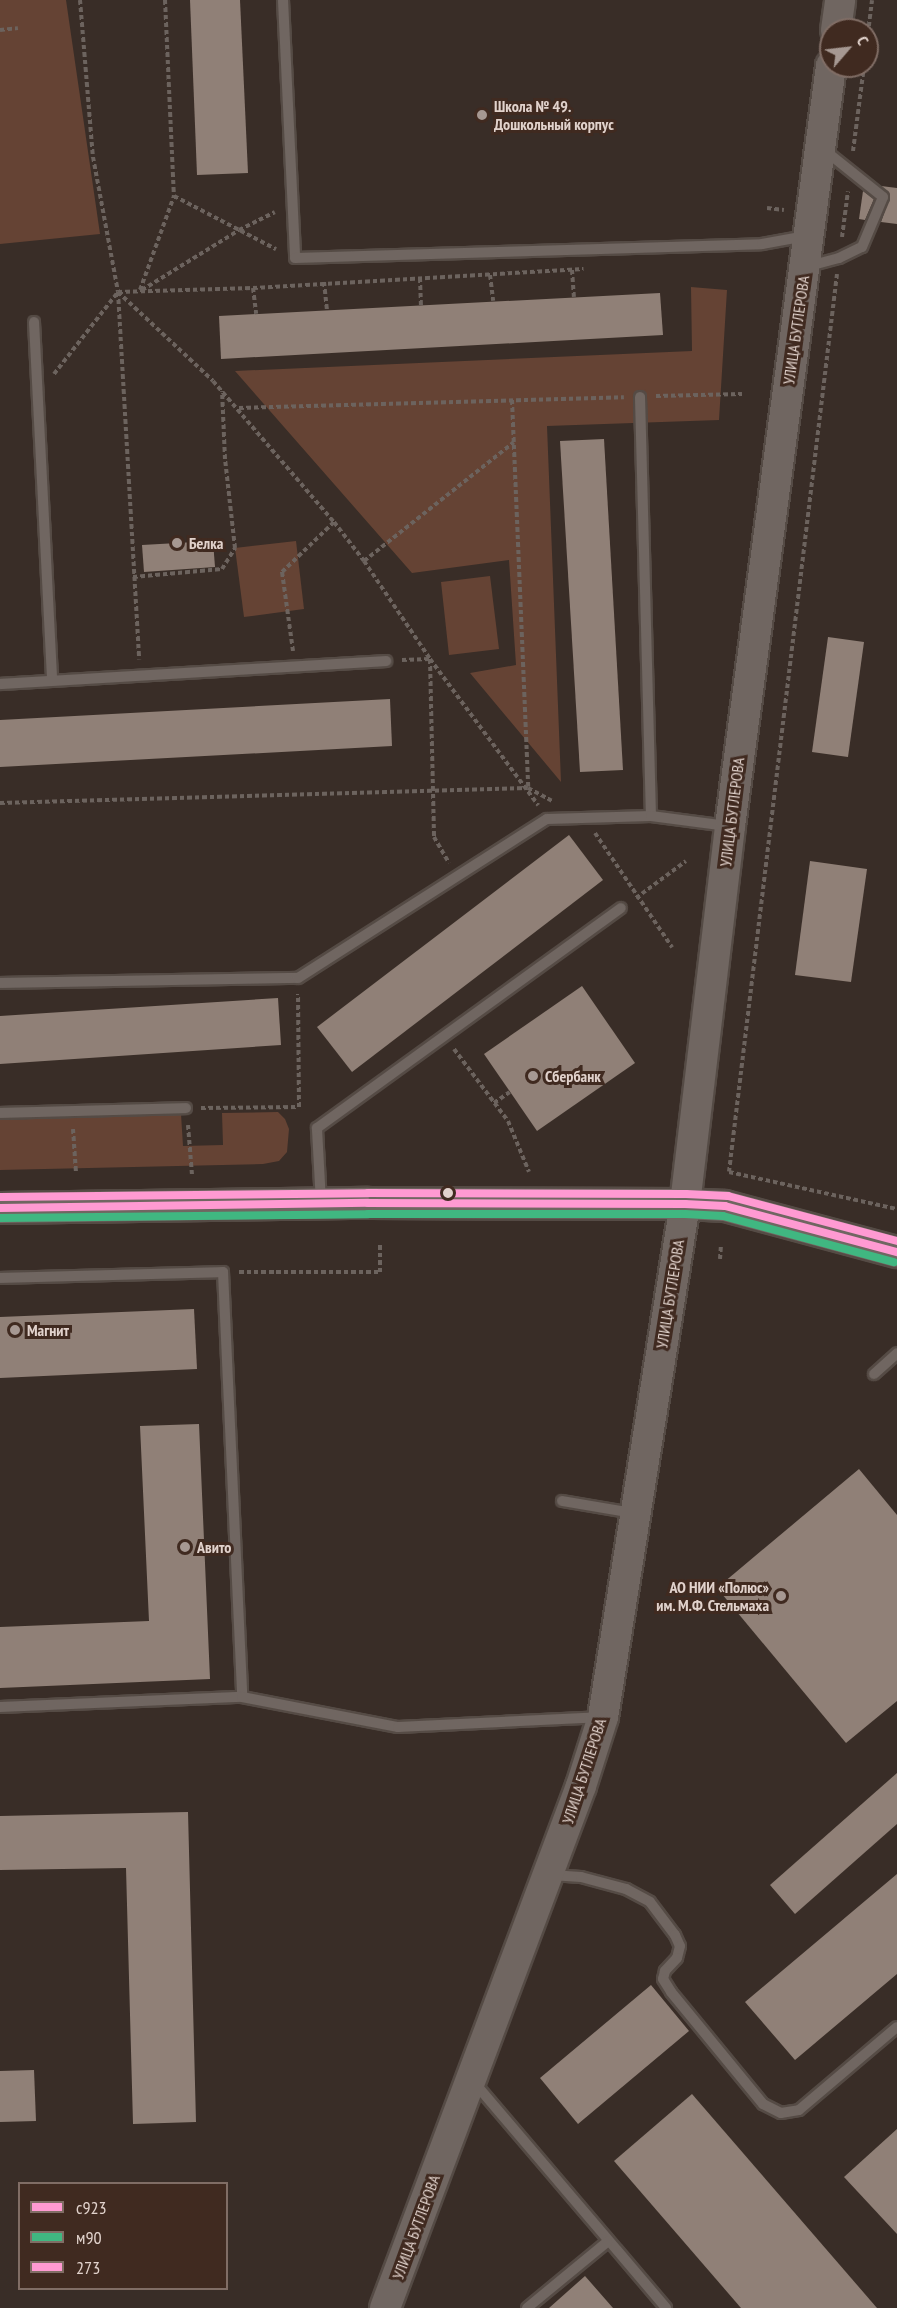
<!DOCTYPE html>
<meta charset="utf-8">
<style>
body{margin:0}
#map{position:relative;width:897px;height:2308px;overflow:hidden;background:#392d27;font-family:"PT Sans Narrow",sans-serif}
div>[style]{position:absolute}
.green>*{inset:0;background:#654334}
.building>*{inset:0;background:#908077}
.path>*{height:4px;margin-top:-2px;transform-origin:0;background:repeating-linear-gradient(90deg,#6c635e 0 4.5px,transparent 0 7.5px)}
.roads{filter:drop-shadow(2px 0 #554b45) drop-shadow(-2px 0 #554b45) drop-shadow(0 2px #554b45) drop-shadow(0 -2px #554b45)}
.lane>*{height:10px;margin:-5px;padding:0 5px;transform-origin:5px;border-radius:5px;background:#706661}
.secondary>*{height:30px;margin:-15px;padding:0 15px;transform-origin:15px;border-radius:15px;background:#706661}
.bus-1>*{height:8px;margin:-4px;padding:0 4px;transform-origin:4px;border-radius:4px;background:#ff9ad2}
.bus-2>*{height:8px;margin:-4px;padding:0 4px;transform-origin:4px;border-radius:4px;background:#40b781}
.bus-3>*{height:8px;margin:-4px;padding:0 4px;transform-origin:4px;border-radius:4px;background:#ff9ad2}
.dots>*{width:16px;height:16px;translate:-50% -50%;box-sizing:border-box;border:3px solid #402a20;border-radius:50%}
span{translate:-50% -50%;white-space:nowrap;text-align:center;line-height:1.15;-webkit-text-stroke:6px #402a20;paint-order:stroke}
.poi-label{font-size:16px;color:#e1d2cc;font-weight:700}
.left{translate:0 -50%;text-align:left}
.right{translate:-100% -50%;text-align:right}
.street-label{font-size:16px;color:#e1d2cc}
.legend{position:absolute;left:18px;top:2182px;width:210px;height:108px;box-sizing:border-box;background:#402a20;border:2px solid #806d65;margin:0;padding:8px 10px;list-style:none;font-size:18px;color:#e1d2cc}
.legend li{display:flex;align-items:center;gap:12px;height:30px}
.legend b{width:30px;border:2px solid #806d65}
.north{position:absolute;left:819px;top:18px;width:60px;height:60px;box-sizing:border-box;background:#402a20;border:2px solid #806d65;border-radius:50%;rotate:62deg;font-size:16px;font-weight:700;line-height:24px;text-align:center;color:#e1d2cc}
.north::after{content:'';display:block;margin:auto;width:21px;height:27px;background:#a69892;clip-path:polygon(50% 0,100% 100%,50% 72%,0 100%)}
</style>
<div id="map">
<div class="green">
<div style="clip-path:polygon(0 0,66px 0,100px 234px,0 244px)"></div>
<div style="clip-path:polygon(691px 287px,727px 290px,719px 420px,547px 426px,561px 782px,470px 673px,516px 665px,509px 560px,412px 573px,235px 371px,692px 351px)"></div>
<div style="clip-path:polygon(296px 541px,304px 609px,244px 617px,235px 548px)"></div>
<div style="clip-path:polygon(490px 576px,499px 649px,449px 655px,441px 582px)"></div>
<div style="clip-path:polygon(278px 1112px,285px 1119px,289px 1129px,287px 1152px,279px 1161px,263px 1164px,0 1170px,0 1120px,181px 1114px,183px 1146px,223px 1145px,222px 1113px)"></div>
</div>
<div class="building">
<div style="clip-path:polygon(190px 0,240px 0,248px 173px,197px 175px)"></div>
<div style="clip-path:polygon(881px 186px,897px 188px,897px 224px,881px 222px,890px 196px)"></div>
<div style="clip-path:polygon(863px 191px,874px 199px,865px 220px,859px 219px)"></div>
<div style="clip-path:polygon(660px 293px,663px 335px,221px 359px,219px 316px)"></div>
<div style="clip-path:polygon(604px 439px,623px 770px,580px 772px,560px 441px)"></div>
<div style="clip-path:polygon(213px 541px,215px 567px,144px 572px,142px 545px)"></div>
<div style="clip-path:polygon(828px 637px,864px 642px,848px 757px,812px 752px)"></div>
<div style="clip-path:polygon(390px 699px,392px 746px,0 767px,0 720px)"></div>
<div style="clip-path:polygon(569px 835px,603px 880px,352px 1072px,317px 1027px)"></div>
<div style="clip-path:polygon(810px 861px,867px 869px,851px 982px,795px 975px)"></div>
<div style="clip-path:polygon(582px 986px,635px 1063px,537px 1131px,484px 1054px)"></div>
<div style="clip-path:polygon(278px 998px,281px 1045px,0 1064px,0 1016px)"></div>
<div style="clip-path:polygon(194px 1309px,197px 1369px,0 1378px,0 1317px)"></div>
<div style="clip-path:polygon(199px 1424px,210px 1679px,0 1688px,0 1627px,149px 1621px,140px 1426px)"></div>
<div style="clip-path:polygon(859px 1469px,897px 1515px,897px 1701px,846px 1743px,717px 1588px)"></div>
<div style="clip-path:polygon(897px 1773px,897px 1824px,795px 1914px,770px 1885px)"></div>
<div style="clip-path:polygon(188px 1812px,196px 2122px,133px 2124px,126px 1868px,0 1870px,0 1816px)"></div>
<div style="clip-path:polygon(897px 1874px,897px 1974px,795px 2060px,745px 2002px)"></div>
<div style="clip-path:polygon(651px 1985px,689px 2031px,578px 2124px,540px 2078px)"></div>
<div style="clip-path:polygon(34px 2070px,36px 2121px,0 2122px,0 2071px)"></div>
<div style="clip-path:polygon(692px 2094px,877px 2308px,741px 2308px,614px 2161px)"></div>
<div style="clip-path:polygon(897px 2129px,897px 2234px,844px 2177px)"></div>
<div style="clip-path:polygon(585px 2276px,613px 2308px,549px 2308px)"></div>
</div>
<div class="path">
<div style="left:80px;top:0;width:158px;rotate:85.3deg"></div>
<div style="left:93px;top:157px;width:137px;rotate:79.5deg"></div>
<div style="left:118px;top:292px;width:368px;rotate:86.7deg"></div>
<div style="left:165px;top:0;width:196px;rotate:87.4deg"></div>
<div style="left:174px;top:196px;width:115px;rotate:27.5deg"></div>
<div style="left:0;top:30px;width:18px;rotate:-6deg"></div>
<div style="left:867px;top:41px;width:41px;rotate:-83deg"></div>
<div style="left:853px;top:151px;width:86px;rotate:-82.6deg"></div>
<div style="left:767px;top:208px;width:17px;rotate:7deg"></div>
<div style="left:842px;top:237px;width:46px;rotate:-82.6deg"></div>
<div style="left:572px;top:270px;width:27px;rotate:86deg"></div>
<div style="left:837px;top:274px;width:904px;rotate:96.86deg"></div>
<div style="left:729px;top:1172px;width:172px;rotate:12.4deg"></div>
<div style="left:490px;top:275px;width:26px;rotate:83deg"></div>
<div style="left:420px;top:278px;width:27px;rotate:88deg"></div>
<div style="left:324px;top:282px;width:28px;rotate:84deg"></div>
<div style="left:253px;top:288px;width:26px;rotate:83deg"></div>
<div style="left:140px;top:290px;width:100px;rotate:-70.1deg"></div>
<div style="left:142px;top:290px;width:114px;rotate:-31.7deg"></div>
<div style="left:239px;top:230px;width:40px;rotate:-26.6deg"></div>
<div style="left:118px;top:292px;width:130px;rotate:43.1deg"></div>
<div style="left:213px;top:381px;width:186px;rotate:49.4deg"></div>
<div style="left:334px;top:522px;width:49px;rotate:52.4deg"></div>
<div style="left:364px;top:561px;width:118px;rotate:56deg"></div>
<div style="left:430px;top:659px;width:182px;rotate:53.5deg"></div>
<div style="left:118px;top:292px;width:135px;rotate:-1.7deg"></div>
<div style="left:253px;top:288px;width:331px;rotate:-3.3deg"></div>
<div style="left:54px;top:374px;width:104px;rotate:-52deg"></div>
<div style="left:656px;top:396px;width:86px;rotate:-1.3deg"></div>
<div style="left:512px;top:400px;width:387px;rotate:87.6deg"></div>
<div style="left:239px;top:408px;width:385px;rotate:-1.6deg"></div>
<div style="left:364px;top:561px;width:191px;rotate:-38.4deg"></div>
<div style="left:133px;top:577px;width:89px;rotate:-5.1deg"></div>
<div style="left:222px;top:569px;width:25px;rotate:-58deg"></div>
<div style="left:235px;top:548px;width:90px;rotate:-96.4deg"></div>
<div style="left:225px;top:459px;width:68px;rotate:-92.5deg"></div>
<div style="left:293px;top:651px;width:80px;rotate:-97.9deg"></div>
<div style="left:282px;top:572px;width:72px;rotate:-43.9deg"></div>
<div style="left:402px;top:660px;width:28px;rotate:-2deg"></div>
<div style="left:430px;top:659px;width:178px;rotate:88.7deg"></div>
<div style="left:434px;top:837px;width:30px;rotate:60deg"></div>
<div style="left:0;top:803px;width:528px;rotate:-1.63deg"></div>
<div style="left:528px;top:788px;width:27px;rotate:28deg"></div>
<div style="left:595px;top:833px;width:138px;rotate:56deg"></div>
<div style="left:636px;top:898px;width:62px;rotate:-36.5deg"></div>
<div style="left:454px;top:1049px;width:90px;rotate:53.1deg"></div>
<div style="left:508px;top:1121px;width:55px;rotate:67.6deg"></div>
<div style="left:494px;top:1103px;width:19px;rotate:-35deg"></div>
<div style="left:201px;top:1108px;width:98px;rotate:-0.6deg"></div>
<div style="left:299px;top:1107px;width:113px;rotate:-90.5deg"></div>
<div style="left:188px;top:1125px;width:50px;rotate:85.4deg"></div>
<div style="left:73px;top:1129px;width:44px;rotate:86.1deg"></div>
<div style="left:720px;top:1259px;width:15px;rotate:-86deg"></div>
<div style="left:239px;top:1272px;width:141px"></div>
<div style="left:380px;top:1272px;width:30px;rotate:-90deg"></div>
</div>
<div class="roads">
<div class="lane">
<div style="left:283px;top:0;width:258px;rotate:87.3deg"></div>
<div style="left:295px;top:258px;width:467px;rotate:-1.7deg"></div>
<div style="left:762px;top:244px;width:45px;rotate:-10.3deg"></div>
<div style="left:809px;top:266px;width:31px;rotate:-15deg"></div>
<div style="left:839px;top:258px;width:25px;rotate:-26deg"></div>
<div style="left:862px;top:247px;width:54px;rotate:-67.2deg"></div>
<div style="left:883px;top:197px;width:77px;rotate:-141.3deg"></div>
<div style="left:34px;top:322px;width:358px;rotate:87.1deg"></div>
<div style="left:640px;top:397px;width:419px;rotate:88.5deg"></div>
<div style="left:0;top:684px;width:387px;rotate:-3.4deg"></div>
<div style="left:0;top:983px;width:298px;rotate:-1deg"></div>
<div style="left:298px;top:978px;width:295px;rotate:-32.6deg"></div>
<div style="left:547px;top:819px;width:104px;rotate:-1.7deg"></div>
<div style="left:651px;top:816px;width:77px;rotate:7.5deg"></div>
<div style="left:0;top:1113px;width:186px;rotate:-1.5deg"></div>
<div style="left:321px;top:1203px;width:75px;rotate:-93.1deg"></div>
<div style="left:317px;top:1128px;width:375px;rotate:-35.9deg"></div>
<div style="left:0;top:1278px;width:223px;rotate:-1.5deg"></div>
<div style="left:223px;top:1272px;width:425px;rotate:87.4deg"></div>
<div style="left:874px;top:1374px;width:31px;rotate:-42deg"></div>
<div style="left:562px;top:1501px;width:72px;rotate:9.6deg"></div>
<div style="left:0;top:1707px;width:242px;rotate:-2.4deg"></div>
<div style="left:242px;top:1697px;width:159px;rotate:10.9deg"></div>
<div style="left:398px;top:1727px;width:201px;rotate:-2.8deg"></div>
<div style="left:551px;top:1875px;width:30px;rotate:4deg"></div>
<div style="left:581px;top:1877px;width:47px;rotate:14.9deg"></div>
<div style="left:626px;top:1889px;width:27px;rotate:28deg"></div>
<div style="left:650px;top:1902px;width:41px;rotate:52.9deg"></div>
<div style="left:675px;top:1935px;width:12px;rotate:66deg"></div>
<div style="left:680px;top:1946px;width:12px;rotate:104deg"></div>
<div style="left:677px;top:1958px;width:18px;rotate:133deg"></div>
<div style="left:665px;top:1971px;width:8px;rotate:104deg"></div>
<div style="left:663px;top:1979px;width:15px;rotate:58deg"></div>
<div style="left:671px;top:1992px;width:145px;rotate:50.6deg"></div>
<div style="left:763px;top:2104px;width:20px;rotate:27deg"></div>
<div style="left:781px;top:2113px;width:18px;rotate:-9deg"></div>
<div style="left:799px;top:2110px;width:128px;rotate:-40.3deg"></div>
<div style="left:473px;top:2081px;width:298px;rotate:49.6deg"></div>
<div style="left:527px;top:2308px;width:104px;rotate:-39.5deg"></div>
</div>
<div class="secondary">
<div style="left:836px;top:30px;width:30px;rotate:-82deg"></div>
<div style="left:0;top:1208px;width:368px;rotate:-0.8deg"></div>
<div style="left:368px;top:1203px;width:317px;rotate:0.2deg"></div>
<div style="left:685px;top:1204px;width:40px;rotate:2.9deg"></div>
<div style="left:725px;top:1206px;width:178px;rotate:15deg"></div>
<div style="left:385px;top:2308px;width:558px;rotate:-69.42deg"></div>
<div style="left:581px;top:1786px;width:72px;rotate:-72.3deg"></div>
<div style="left:603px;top:1717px;width:520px;rotate:-80.92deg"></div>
<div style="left:685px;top:1204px;width:381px;rotate:-83.2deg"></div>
<div style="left:730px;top:826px;width:767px;rotate:-82.43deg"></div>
</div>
</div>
<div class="bus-1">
<div style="left:0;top:1208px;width:368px;rotate:-0.8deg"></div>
<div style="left:368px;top:1203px;width:317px;rotate:0.2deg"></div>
<div style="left:685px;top:1204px;width:40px;rotate:2.9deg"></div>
<div style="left:725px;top:1206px;width:178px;rotate:15deg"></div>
</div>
<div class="bus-2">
<div style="left:0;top:1218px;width:368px;rotate:-0.6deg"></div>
<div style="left:368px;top:1214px;width:317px"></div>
<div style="left:685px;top:1214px;width:38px;rotate:3deg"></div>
<div style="left:723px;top:1216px;width:177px;rotate:15.1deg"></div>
</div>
<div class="bus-3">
<div style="left:0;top:1197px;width:368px;rotate:-0.6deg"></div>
<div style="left:368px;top:1193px;width:318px;rotate:0.2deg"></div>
<div style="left:686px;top:1194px;width:42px;rotate:2.7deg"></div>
<div style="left:728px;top:1196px;width:175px;rotate:14.9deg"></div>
</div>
<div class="dots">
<div style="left:482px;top:115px;background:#a69892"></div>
<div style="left:177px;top:543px;background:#a69892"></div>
<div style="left:533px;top:1076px;background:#a69892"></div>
<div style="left:448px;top:1193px;background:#e1d2cc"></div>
<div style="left:15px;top:1330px;background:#a69892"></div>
<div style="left:185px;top:1547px;background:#a69892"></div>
<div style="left:781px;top:1596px;background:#a69892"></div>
</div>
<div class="poi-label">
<span class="left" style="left:494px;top:115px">Школа № 49.<br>Дошкольный корпус</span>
<span class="left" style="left:189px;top:543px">Белка</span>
<span class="left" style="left:545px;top:1076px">Сбербанк</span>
<span class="left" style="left:27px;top:1330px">Магнит</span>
<span class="left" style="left:197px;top:1547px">Авито</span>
<span class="right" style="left:769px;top:1596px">АО НИИ «Полюс»<br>им. М.Ф. Стельмаха</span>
</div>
<div class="street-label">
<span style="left:796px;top:330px;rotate:-82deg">УЛИЦА БУТЛЕРОВА</span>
<span style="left:732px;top:812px;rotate:-83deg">УЛИЦА БУТЛЕРОВА</span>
<span style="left:670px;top:1294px;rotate:-81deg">УЛИЦА БУТЛЕРОВА</span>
<span style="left:584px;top:1771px;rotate:-72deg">УЛИЦА БУТЛЕРОВА</span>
<span style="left:416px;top:2227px;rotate:-70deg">УЛИЦА БУТЛЕРОВА</span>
</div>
<ul class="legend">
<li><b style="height:8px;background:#ff9ad2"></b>с923</li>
<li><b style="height:8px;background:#40b781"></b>м90</li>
<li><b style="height:8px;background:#ff9ad2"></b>273</li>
</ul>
<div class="north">С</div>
</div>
